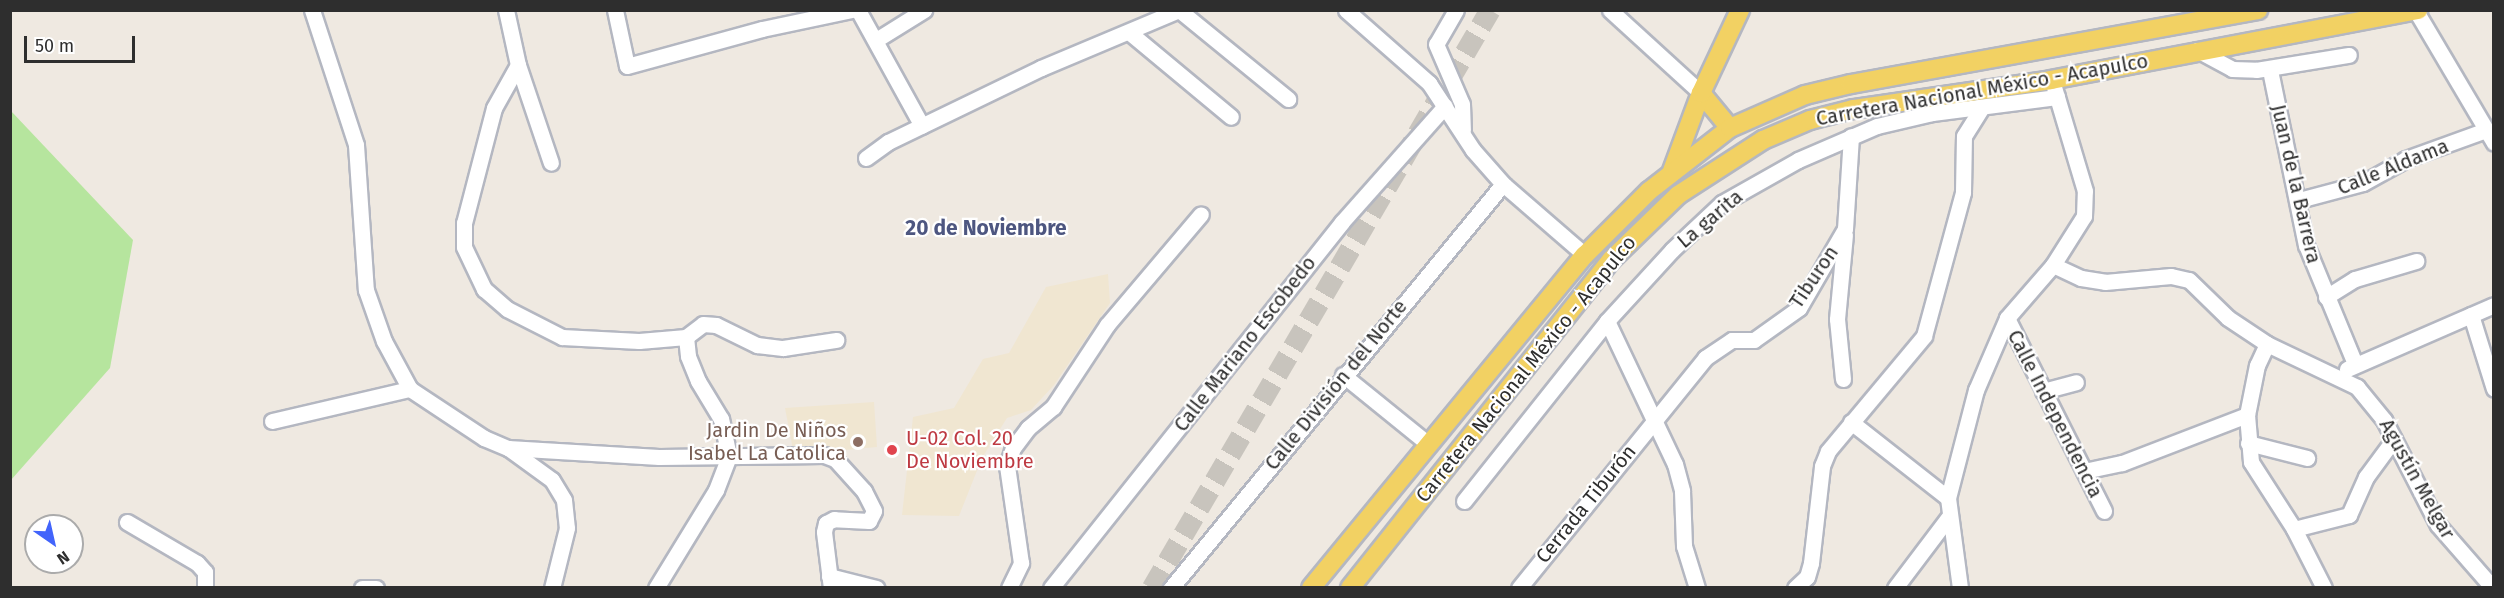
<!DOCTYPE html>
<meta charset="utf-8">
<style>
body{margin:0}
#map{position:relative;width:2504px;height:598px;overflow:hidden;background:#efe9e1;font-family:"Fira Sans",sans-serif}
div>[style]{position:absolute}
.education>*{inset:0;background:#f0e6d1}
.green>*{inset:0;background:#b6e59e}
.highway-tunnel>*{height:21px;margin-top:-10.5px;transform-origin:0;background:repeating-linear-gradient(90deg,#c8c4bd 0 21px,transparent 0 31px)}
.roads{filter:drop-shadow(2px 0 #b4b7c1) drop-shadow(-2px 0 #b4b7c1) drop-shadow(0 2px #b4b7c1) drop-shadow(0 -2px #b4b7c1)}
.minor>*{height:15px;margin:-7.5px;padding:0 7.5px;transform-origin:7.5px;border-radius:7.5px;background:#fff}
.major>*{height:18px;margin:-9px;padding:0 9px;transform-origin:9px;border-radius:9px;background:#f2d163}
.dots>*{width:16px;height:16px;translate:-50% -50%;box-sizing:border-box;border:3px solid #fff;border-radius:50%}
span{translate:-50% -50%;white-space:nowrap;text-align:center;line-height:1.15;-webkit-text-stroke:4.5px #fff;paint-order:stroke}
.street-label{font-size:20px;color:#2e2e2e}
.education-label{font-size:20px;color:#785e54}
.right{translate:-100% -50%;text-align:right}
.health-label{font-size:20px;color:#be3a42}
.left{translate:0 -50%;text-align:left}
.neighbourhood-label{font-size:21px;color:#4d5680;font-weight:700}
.frame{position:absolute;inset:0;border:12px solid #2e2e2e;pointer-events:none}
.north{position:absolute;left:24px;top:514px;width:60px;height:60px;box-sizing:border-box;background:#fff;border:2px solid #ababab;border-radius:50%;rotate:146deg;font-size:16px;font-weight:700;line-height:24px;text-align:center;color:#2e2e2e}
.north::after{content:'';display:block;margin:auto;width:21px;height:27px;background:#4264fb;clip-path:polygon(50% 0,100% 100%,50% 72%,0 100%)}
.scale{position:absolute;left:24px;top:36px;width:111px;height:27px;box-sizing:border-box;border:3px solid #2e2e2e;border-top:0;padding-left:8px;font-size:18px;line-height:21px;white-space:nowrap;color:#2e2e2e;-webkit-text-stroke:4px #fff;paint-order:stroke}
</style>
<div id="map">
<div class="education">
<div style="clip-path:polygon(1108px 274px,1110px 303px,1054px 385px,1031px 410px,1007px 418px,982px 458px,959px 516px,902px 515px,913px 417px,954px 408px,983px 359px,1009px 353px,1046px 287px)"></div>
<div style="clip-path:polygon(874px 402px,877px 447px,794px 455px,785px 408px)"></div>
</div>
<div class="green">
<div style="clip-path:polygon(11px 111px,133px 240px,110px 368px,11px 480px)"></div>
</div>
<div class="highway-tunnel">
<div style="left:1152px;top:588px;width:670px;rotate:-59.68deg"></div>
</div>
<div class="roads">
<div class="minor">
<div style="left:312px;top:10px;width:142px;rotate:71.9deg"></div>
<div style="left:356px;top:145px;width:145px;rotate:86.1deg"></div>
<div style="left:366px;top:290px;width:54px;rotate:70.6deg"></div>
<div style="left:384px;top:341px;width:55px;rotate:61.6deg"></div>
<div style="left:410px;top:389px;width:89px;rotate:33.5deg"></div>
<div style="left:484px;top:438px;width:26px;rotate:23deg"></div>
<div style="left:508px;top:448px;width:151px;rotate:3.4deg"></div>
<div style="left:659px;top:457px;width:165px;rotate:-0.7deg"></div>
<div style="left:824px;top:455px;width:12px;rotate:20deg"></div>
<div style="left:835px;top:459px;width:43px;rotate:47.8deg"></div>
<div style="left:864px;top:491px;width:22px;rotate:63deg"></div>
<div style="left:874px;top:511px;width:11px;rotate:117deg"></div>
<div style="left:869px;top:521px;width:35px;rotate:-177deg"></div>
<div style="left:834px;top:519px;width:9px;rotate:153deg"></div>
<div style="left:826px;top:523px;width:9px;rotate:103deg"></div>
<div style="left:824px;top:532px;width:56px;rotate:82.9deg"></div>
<div style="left:506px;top:10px;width:56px;rotate:77.7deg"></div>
<div style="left:518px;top:65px;width:103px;rotate:71.4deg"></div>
<div style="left:615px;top:10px;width:57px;rotate:77.9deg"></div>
<div style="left:627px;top:66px;width:140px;rotate:-15.3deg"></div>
<div style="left:762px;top:29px;width:92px;rotate:-11.9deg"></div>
<div style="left:858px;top:10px;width:132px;rotate:61.1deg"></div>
<div style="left:1179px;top:10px;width:141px;rotate:39.2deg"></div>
<div style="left:1346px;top:10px;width:111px;rotate:41.3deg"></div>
<div style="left:1429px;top:83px;width:80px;rotate:56.7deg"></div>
<div style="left:1473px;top:150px;width:45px;rotate:48.6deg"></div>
<div style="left:1503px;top:184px;width:108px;rotate:40.9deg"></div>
<div style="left:1456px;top:10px;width:39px;rotate:120deg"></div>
<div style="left:1436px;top:44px;width:65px;rotate:66.6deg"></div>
<div style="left:1462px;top:104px;width:26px;rotate:88deg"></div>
<div style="left:1610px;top:10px;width:123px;rotate:42.4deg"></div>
<div style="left:2416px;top:11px;width:153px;rotate:59.4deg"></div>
<div style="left:1130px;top:33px;width:131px;rotate:39.7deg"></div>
<div style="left:876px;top:40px;width:57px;rotate:-32deg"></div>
<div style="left:2197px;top:50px;width:40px;rotate:28deg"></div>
<div style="left:2232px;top:69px;width:24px;rotate:2deg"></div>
<div style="left:2256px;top:70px;width:94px;rotate:-9.2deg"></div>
<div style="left:518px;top:65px;width:49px;rotate:119.2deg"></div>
<div style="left:494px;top:108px;width:119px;rotate:104.6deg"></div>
<div style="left:464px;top:223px;width:24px;rotate:90deg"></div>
<div style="left:464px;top:247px;width:47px;rotate:64.5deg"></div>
<div style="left:484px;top:289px;width:30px;rotate:41deg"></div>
<div style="left:507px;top:309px;width:62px;rotate:27deg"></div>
<div style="left:562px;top:337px;width:77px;rotate:3deg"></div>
<div style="left:639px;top:341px;width:47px;rotate:-4.9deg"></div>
<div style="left:686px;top:337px;width:21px;rotate:-37deg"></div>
<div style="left:703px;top:324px;width:13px;rotate:4deg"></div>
<div style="left:716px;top:325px;width:46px;rotate:26deg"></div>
<div style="left:757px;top:345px;width:26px;rotate:7deg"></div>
<div style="left:783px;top:348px;width:54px;rotate:-8.6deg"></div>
<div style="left:2270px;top:70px;width:179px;rotate:78.4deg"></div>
<div style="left:2306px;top:245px;width:129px;rotate:67.6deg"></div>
<div style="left:866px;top:158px;width:27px;rotate:-36deg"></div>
<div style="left:888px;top:142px;width:170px;rotate:-25.8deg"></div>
<div style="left:1041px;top:68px;width:150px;rotate:-22.8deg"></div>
<div style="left:2299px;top:200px;width:66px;rotate:-14.9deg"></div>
<div style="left:2363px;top:183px;width:49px;rotate:-29.2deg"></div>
<div style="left:2406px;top:159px;width:85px;rotate:-19.9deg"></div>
<div style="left:2053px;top:265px;width:31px;rotate:25deg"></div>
<div style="left:2081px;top:278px;width:24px;rotate:9deg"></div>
<div style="left:2105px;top:282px;width:66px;rotate:-5.2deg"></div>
<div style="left:2171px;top:276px;width:18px;rotate:13deg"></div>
<div style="left:2189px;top:280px;width:54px;rotate:44.3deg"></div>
<div style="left:2228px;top:318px;width:47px;rotate:33.7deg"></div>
<div style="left:2267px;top:344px;width:100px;rotate:25.5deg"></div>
<div style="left:2357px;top:387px;width:43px;rotate:50.7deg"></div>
<div style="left:2384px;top:420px;width:118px;rotate:62.8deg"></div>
<div style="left:2438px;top:525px;width:84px;rotate:48.9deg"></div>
<div style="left:2326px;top:297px;width:34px;rotate:-32deg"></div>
<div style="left:2355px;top:279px;width:64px;rotate:-16.4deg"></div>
<div style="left:2471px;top:315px;width:77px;rotate:72.7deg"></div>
<div style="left:2007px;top:318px;width:216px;rotate:63.3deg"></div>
<div style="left:1607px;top:321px;width:158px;rotate:64.6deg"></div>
<div style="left:1675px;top:464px;width:28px;rotate:75deg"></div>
<div style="left:1682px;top:491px;width:55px;rotate:87.9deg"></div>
<div style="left:1684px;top:546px;width:44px;rotate:72.8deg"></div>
<div style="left:2267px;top:344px;width:23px;rotate:115deg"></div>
<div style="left:2257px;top:365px;width:51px;rotate:101.3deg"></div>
<div style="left:2247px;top:415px;width:47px;rotate:85.1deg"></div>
<div style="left:2251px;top:462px;width:80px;rotate:57.3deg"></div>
<div style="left:2294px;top:529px;width:66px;rotate:63deg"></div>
<div style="left:2347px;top:369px;width:160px;rotate:-23.5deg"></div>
<div style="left:1343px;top:375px;width:108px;rotate:39deg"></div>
<div style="left:1843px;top:379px;width:60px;rotate:-95.7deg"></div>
<div style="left:1837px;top:319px;width:84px;rotate:-84.6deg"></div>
<div style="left:2043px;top:391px;width:34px;rotate:-15deg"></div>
<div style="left:272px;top:421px;width:142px;rotate:-13.1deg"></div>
<div style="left:1851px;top:422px;width:123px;rotate:38.1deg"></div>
<div style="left:2248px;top:443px;width:61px;rotate:14.3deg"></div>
<div style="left:508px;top:448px;width:54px;rotate:36deg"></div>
<div style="left:552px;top:480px;width:23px;rotate:59deg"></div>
<div style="left:564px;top:500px;width:28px;rotate:84deg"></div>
<div style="left:567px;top:528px;width:62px;rotate:104deg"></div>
<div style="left:2084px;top:471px;width:39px;rotate:-12deg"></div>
<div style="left:2122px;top:463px;width:134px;rotate:-21deg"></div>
<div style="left:1464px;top:501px;width:230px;rotate:-51.5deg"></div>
<div style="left:1607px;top:321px;width:96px;rotate:-47.5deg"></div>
<div style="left:1672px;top:250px;width:69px;rotate:-43.2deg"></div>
<div style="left:1722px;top:203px;width:87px;rotate:-29.5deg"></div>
<div style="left:1798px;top:160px;width:86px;rotate:-23.3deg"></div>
<div style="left:1877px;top:126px;width:57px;rotate:-13.3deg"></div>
<div style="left:1932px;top:113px;width:126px;rotate:-7.3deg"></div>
<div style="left:127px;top:522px;width:81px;rotate:30.4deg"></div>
<div style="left:197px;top:563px;width:12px;rotate:48deg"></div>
<div style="left:205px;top:572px;width:16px;rotate:90deg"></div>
<div style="left:2294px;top:529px;width:57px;rotate:-14.3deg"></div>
<div style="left:2349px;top:515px;width:42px;rotate:-65.9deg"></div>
<div style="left:2366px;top:477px;width:47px;rotate:-53.6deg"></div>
<div style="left:829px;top:576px;width:49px;rotate:14.3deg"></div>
<div style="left:362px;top:588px;width:14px"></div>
<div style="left:656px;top:588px;width:115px;rotate:-58.5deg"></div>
<div style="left:716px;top:490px;width:36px;rotate:-69deg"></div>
<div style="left:729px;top:456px;width:38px;rotate:-102deg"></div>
<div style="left:721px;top:419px;width:44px;rotate:-121.2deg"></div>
<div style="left:698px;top:381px;width:27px;rotate:-112deg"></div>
<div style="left:688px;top:356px;width:19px;rotate:-96deg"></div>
<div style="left:1009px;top:588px;width:28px;rotate:-64deg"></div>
<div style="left:1021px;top:563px;width:98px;rotate:-98.2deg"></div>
<div style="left:1007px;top:466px;width:19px;rotate:-72deg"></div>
<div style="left:1013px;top:448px;width:25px;rotate:-53deg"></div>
<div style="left:1028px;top:428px;width:33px;rotate:-40deg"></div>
<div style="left:1053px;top:407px;width:98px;rotate:-56.6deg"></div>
<div style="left:1107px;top:325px;width:145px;rotate:-49.7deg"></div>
<div style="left:1051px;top:588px;width:468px;rotate:-51.5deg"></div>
<div style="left:1342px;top:222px;width:155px;rotate:-48.4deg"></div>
<div style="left:1171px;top:588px;width:523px;rotate:-50.59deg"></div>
<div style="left:1519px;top:588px;width:296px;rotate:-51deg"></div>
<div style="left:1705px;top:358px;width:32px;rotate:-34deg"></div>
<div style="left:1732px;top:340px;width:22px"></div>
<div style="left:1754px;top:340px;width:55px;rotate:-35.4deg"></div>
<div style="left:1799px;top:308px;width:91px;rotate:-59.8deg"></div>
<div style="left:1845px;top:229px;width:93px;rotate:-86.3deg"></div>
<div style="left:1795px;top:588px;width:16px;rotate:-43deg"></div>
<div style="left:1807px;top:577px;width:15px;rotate:-74deg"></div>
<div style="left:1811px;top:563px;width:98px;rotate:-83.5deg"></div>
<div style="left:1822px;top:466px;width:16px;rotate:-68deg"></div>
<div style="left:1828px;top:451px;width:150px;rotate:-50.1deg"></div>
<div style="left:1924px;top:336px;width:149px;rotate:-74.8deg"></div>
<div style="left:1963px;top:192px;width:56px;rotate:-89deg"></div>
<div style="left:1964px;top:136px;width:34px;rotate:-58deg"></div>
<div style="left:1895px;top:588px;width:88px;rotate:-52.9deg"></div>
<div style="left:1960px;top:588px;width:91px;rotate:-97.6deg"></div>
<div style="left:1948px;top:498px;width:112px;rotate:-75.5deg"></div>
<div style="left:1976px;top:390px;width:78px;rotate:-66.7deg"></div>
<div style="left:2007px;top:318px;width:70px;rotate:-49deg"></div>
<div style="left:2053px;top:265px;width:58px;rotate:-57.7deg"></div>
<div style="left:2084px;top:216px;width:25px;rotate:-88deg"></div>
<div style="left:2085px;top:191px;width:109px;rotate:-106.6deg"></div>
</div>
<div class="major">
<div style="left:1701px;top:93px;width:45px;rotate:50.4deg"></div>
<div style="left:1672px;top:171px;width:83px;rotate:-69.6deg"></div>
<div style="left:1701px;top:93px;width:92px;rotate:-64.8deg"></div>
<div style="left:1311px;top:588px;width:431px;rotate:-50.6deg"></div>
<div style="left:1585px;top:255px;width:91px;rotate:-45deg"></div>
<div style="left:1649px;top:191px;width:103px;rotate:-37.9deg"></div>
<div style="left:1730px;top:128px;width:82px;rotate:-23.7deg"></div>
<div style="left:1805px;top:95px;width:47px;rotate:-13.4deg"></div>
<div style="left:1851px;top:84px;width:414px;rotate:-10.3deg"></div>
<div style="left:1350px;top:588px;width:419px;rotate:-51.5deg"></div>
<div style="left:1611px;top:260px;width:93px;rotate:-44.1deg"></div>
<div style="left:1678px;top:195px;width:101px;rotate:-32.9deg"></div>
<div style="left:1763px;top:140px;width:51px;rotate:-23.1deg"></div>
<div style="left:1810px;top:120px;width:44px;rotate:-14.3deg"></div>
<div style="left:1853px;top:109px;width:200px;rotate:-8.3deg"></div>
<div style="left:2051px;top:80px;width:374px;rotate:-10.8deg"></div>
</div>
</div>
<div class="dots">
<div style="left:858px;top:442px;background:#8d6e63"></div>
<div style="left:892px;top:450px;background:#e0444e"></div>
</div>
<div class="street-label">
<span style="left:1982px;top:90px;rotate:-10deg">Carretera Nacional México - Acapulco</span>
<span style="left:2393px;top:167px;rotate:-22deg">Calle Aldama</span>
<span style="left:2296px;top:184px;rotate:77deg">Juan de la Barrera</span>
<span style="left:1710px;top:219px;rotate:-40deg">La garita</span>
<span style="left:1814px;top:277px;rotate:-56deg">Tiburon</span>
<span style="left:1245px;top:344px;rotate:-52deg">Calle Mariano Escobedo</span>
<span style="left:1526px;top:369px;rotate:-51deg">Carretera Nacional México - Acapulco</span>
<span style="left:1336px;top:385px;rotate:-51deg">Calle División del Norte</span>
<span style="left:2055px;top:414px;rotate:63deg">Calle Independencia</span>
<span style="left:2417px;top:479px;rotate:61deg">Agustín Melgar</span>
<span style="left:1586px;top:504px;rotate:-51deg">Cerrada Tiburón</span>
</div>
<div class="education-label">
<span class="right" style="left:846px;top:442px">Jardin De Niños<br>Isabel La Catolica</span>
</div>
<div class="health-label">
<span class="left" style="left:906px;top:450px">U-02 Col. 20<br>De Noviembre</span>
</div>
<div class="neighbourhood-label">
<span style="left:986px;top:228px">20 de Noviembre</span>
</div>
<div class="frame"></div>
<div class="north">N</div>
<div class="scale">50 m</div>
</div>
